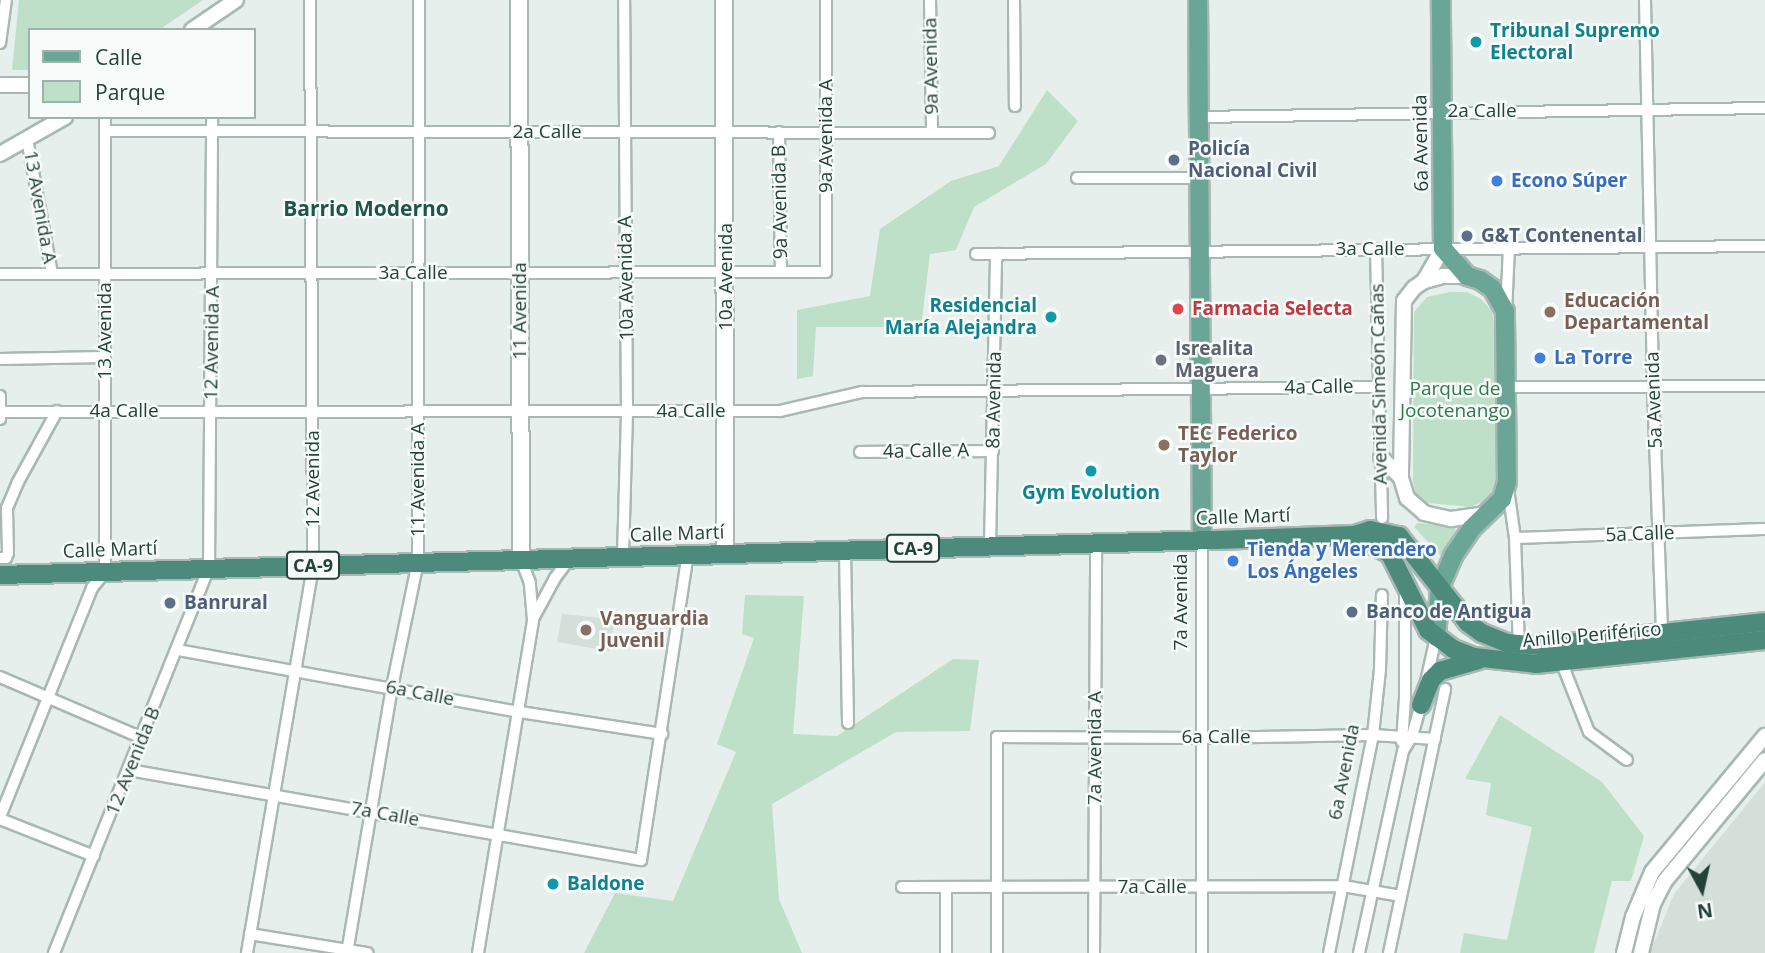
<!DOCTYPE html>
<meta charset="utf-8">
<style>
body{margin:0}
#map{position:relative;width:1765px;height:953px;overflow:hidden;background:#e6efeb;font-family:"Open Sans",sans-serif}
div>[style]{position:absolute}
.built>*{inset:0;background:#d4dfda}
.green>*{inset:0;background:#bfe0c8}
.roads{filter:drop-shadow(2px 0 #a8b8b2) drop-shadow(-2px 0 #a8b8b2) drop-shadow(0 2px #a8b8b2) drop-shadow(0 -2px #a8b8b2)}
.minor>*{height:10px;margin:-5px;padding:0 5px;transform-origin:5px;border-radius:5px;background:#fff}
.tertiary>*{height:14px;margin:-7px;padding:0 7px;transform-origin:7px;border-radius:7px;background:#fff}
.secondary>*{height:16px;margin:-8px;padding:0 8px;transform-origin:8px;border-radius:8px;background:#fff}
.primary>*{height:18px;margin:-9px;padding:0 9px;transform-origin:9px;border-radius:9px;background:#6aa596}
.trunk>*{height:18px;margin:-9px;padding:0 9px;transform-origin:9px;border-radius:9px;background:#4c8a7c}
.dots>*{width:19px;height:19px;translate:-50% -50%;box-sizing:border-box;border:4px solid #f7fbf9;border-radius:50%}
span{translate:-50% -50%;white-space:nowrap;text-align:center;line-height:1.15;-webkit-text-stroke:5px #f7fbf9;paint-order:stroke}
.shield-label span{padding:2px 5px;background:#f7fbf9;border:2px solid;border-radius:5px;-webkit-text-stroke-width:0}
.shield-label{font-size:18px;color:#24423a;font-weight:700}
.culture-label{font-size:19px;color:#0d838f;font-weight:700}
.left{translate:0 -50%;text-align:left}
.right{translate:-100% -50%;text-align:right}
.street-label{font-size:19px;color:#24423a}
.service-label{font-size:19px;color:#4e5e75;font-weight:700}
.shop-label{font-size:19px;color:#366cbe;font-weight:700}
.education-label{font-size:19px;color:#785e54;font-weight:700}
.health-label{font-size:19px;color:#be3a42;font-weight:700}
.worship-label{font-size:19px;color:#5b616d;font-weight:700}
.park-label{font-size:19px;color:#2d7a4b}
.neighbourhood-label{font-size:21px;color:#1f5548;font-weight:700}
.legend{position:absolute;left:28px;top:28px;width:228px;height:91px;box-sizing:border-box;background:#f7fbf9;border:2px solid #a3b1ad;margin:0;padding:9px 12px;list-style:none;font-size:21px;color:#24423a}
.legend li{display:flex;align-items:center;gap:14px;height:35px}
.legend b{width:35px;border:2px solid #a3b1ad}
.north{position:absolute;left:1667px;top:855px;width:70px;height:70px;-webkit-text-stroke:5px #f7fbf9;paint-order:stroke;rotate:172deg;font-size:19px;font-weight:700;line-height:28px;text-align:center;color:#24423a}
.north::after{content:'';display:block;margin:auto;width:24px;height:32px;background:#24423a;clip-path:polygon(50% 0,100% 100%,50% 72%,0 100%)}
</style>
<div id="map">
<div class="built">
<div style="clip-path:polygon(562px 614px,615px 619px,609px 651px,557px 642px)"></div>
<div style="clip-path:polygon(1765px 782px,1765px 953px,1650px 953px,1674px 894px)"></div>
</div>
<div class="green">
<div style="clip-path:polygon(19px 0,203px 0,159px 30px,30px 30px,30px 70px,12px 70px)"></div>
<div style="clip-path:polygon(1047px 90px,1078px 121px,1046px 164px,974px 207px,956px 250px,930px 254px,921px 327px,816px 327px,813px 376px,797px 379px,797px 310px,870px 296px,880px 229px,951px 181px,999px 166px)"></div>
<div style="clip-path:polygon(1450px 292px,1467px 292px,1481px 299px,1492px 311px,1495px 325px,1497px 481px,1488px 500px,1470px 507px,1428px 503px,1416px 495px,1413px 481px,1414px 312px,1427px 297px)"></div>
<div style="clip-path:polygon(1417px 523px,1455px 527px,1456px 533px,1441px 556px,1414px 527px)"></div>
<div style="clip-path:polygon(745px 595px,804px 596px,793px 734px,837px 736px,953px 659px,979px 660px,970px 731px,896px 732px,772px 804px,779px 899px,802px 953px,584px 953px,615px 893px,673px 901px,736px 752px,717px 744px,754px 638px,742px 634px)"></div>
<div style="clip-path:polygon(1500px 715px,1602px 782px,1644px 836px,1631px 881px,1612px 881px,1594px 953px,1460px 953px,1464px 933px,1507px 940px,1532px 827px,1486px 815px,1491px 783px,1465px 779px)"></div>
</div>
<div class="roads">
<div class="minor">
<div style="left:930px;top:0;width:133px;rotate:89.1deg"></div>
<div style="left:1014px;top:0;width:106px;rotate:89.5deg"></div>
<div style="left:1645px;top:0;width:386px;rotate:88.8deg"></div>
<div style="left:1653px;top:386px;width:246px;rotate:87.9deg"></div>
<div style="left:0;top:43px;width:43px;rotate:-82.1deg"></div>
<div style="left:1199px;top:117px;width:566px;rotate:-0.91deg"></div>
<div style="left:105px;top:131px;width:884px;rotate:0.13deg"></div>
<div style="left:779px;top:132px;width:140px;rotate:89.2deg"></div>
<div style="left:27px;top:139px;width:137px;rotate:79.5deg"></div>
<div style="left:1077px;top:178px;width:123px"></div>
<div style="left:1376px;top:249px;width:269px;rotate:88.7deg"></div>
<div style="left:976px;top:254px;width:789px;rotate:-0.58deg"></div>
<div style="left:0;top:274px;width:826px;rotate:-0.14deg"></div>
<div style="left:826px;top:272px;width:272px;rotate:-90deg"></div>
<div style="left:1506px;top:313px;width:65px;rotate:-87.4deg"></div>
<div style="left:0;top:359px;width:105px;rotate:-1.1deg"></div>
<div style="left:1506px;top:387px;width:259px;rotate:-0.2deg"></div>
<div style="left:0;top:396px;width:23px;rotate:90deg"></div>
<div style="left:1px;top:412px;width:779px;rotate:-0.07deg"></div>
<div style="left:780px;top:411px;width:84px;rotate:-13deg"></div>
<div style="left:862px;top:392px;width:517px;rotate:-0.55deg"></div>
<div style="left:860px;top:452px;width:133px;rotate:-0.4deg"></div>
<div style="left:1508px;top:489px;width:49px;rotate:81.9deg"></div>
<div style="left:1515px;top:538px;width:108px;rotate:87.9deg"></div>
<div style="left:1515px;top:538px;width:250px;rotate:-2.1deg"></div>
<div style="left:1202px;top:540px;width:413px;rotate:90deg"></div>
<div style="left:990px;top:545px;width:285px;rotate:-88.8deg"></div>
<div style="left:996px;top:260px;width:7px;rotate:-63deg"></div>
<div style="left:845px;top:550px;width:173px;rotate:89deg"></div>
<div style="left:623px;top:556px;width:145px;rotate:-88.4deg"></div>
<div style="left:627px;top:411px;width:411px;rotate:-90.4deg"></div>
<div style="left:0;top:558px;width:6px"></div>
<div style="left:6px;top:558px;width:5px;rotate:-68deg"></div>
<div style="left:8px;top:553px;width:45px;rotate:-91.3deg"></div>
<div style="left:7px;top:508px;width:28px;rotate:-67deg"></div>
<div style="left:18px;top:482px;width:81px;rotate:-61.2deg"></div>
<div style="left:534px;top:617px;width:44px;rotate:-61.7deg"></div>
<div style="left:555px;top:578px;width:25px;rotate:-53deg"></div>
<div style="left:178px;top:650px;width:348px;rotate:10.3deg"></div>
<div style="left:520px;top:712px;width:144px;rotate:8.8deg"></div>
<div style="left:1561px;top:661px;width:76px;rotate:68.5deg"></div>
<div style="left:1589px;top:732px;width:47px;rotate:36.4deg"></div>
<div style="left:0;top:677px;width:155px;rotate:23.2deg"></div>
<div style="left:1426px;top:682px;width:46px;rotate:-77.5deg"></div>
<div style="left:1402px;top:742px;width:44px;rotate:-86.1deg"></div>
<div style="left:1405px;top:698px;width:107px;rotate:-90deg"></div>
<div style="left:129px;top:770px;width:520px;rotate:9.97deg"></div>
<div style="left:641px;top:860px;width:310px;rotate:-81.3deg"></div>
<div style="left:0;top:817px;width:247px;rotate:-68.1deg"></div>
<div style="left:92px;top:588px;width:21px;rotate:-51deg"></div>
<div style="left:105px;top:572px;width:455px;rotate:-90deg"></div>
<div style="left:0;top:819px;width:101px;rotate:21.5deg"></div>
<div style="left:902px;top:887px;width:441px;rotate:-0.1deg"></div>
<div style="left:1343px;top:886px;width:59px;rotate:9.8deg"></div>
<div style="left:946px;top:887px;width:66px;rotate:90deg"></div>
<div style="left:250px;top:934px;width:119px;rotate:9.2deg"></div>
<div style="left:54px;top:953px;width:415px;rotate:-68.1deg"></div>
<div style="left:209px;top:568px;width:451px;rotate:-89.6deg"></div>
<div style="left:247px;top:953px;width:394px;rotate:-80.3deg"></div>
<div style="left:313px;top:565px;width:565px;rotate:-90.3deg"></div>
<div style="left:347px;top:953px;width:270px;rotate:-80.4deg"></div>
<div style="left:392px;top:687px;width:128px;rotate:-78.3deg"></div>
<div style="left:418px;top:562px;width:562px;rotate:-89.9deg"></div>
<div style="left:478px;top:953px;width:338px;rotate:-80.6deg"></div>
<div style="left:533px;top:620px;width:37px;rotate:-95deg"></div>
<div style="left:530px;top:583px;width:26px;rotate:-111deg"></div>
<div style="left:997px;top:953px;width:216px;rotate:-90deg"></div>
<div style="left:997px;top:737px;width:205px;rotate:0.3deg"></div>
<div style="left:1202px;top:738px;width:171px;rotate:-1deg"></div>
<div style="left:1373px;top:735px;width:62px;rotate:3.7deg"></div>
<div style="left:1094px;top:953px;width:411px;rotate:-89.7deg"></div>
<div style="left:1329px;top:953px;width:222px;rotate:-78.6deg"></div>
<div style="left:1373px;top:735px;width:66px;rotate:-83.9deg"></div>
<div style="left:1380px;top:669px;width:74px;rotate:-88.5deg"></div>
<div style="left:1359px;top:953px;width:207px;rotate:-77.7deg"></div>
<div style="left:1403px;top:751px;width:17px;rotate:-59deg"></div>
<div style="left:1412px;top:736px;width:36px;rotate:-74deg"></div>
<div style="left:1389px;top:953px;width:270px;rotate:-78deg"></div>
</div>
<div class="tertiary">
<div style="left:192px;top:30px;width:53px;rotate:-34.3deg"></div>
<div style="left:0;top:85px;width:30px"></div>
<div style="left:0;top:154px;width:75px;rotate:-29.6deg"></div>
<div style="left:1467px;top:276px;width:24px;rotate:180deg"></div>
<div style="left:1443px;top:276px;width:20px;rotate:165deg"></div>
<div style="left:1424px;top:281px;width:12px;rotate:145deg"></div>
<div style="left:1414px;top:288px;width:16px;rotate:128deg"></div>
<div style="left:1404px;top:301px;width:177px;rotate:91deg"></div>
<div style="left:1401px;top:478px;width:21px;rotate:73deg"></div>
<div style="left:1407px;top:498px;width:23px;rotate:41deg"></div>
<div style="left:1424px;top:513px;width:28px;rotate:13deg"></div>
<div style="left:1451px;top:519px;width:36px;rotate:-8deg"></div>
<div style="left:1424px;top:281px;width:38px;rotate:-60deg"></div>
<div style="left:1381px;top:457px;width:29px;rotate:46deg"></div>
<div style="left:1624px;top:953px;width:37px;rotate:-76deg"></div>
<div style="left:1633px;top:917px;width:49px;rotate:-67.1deg"></div>
<div style="left:1652px;top:872px;width:177px;rotate:-50.3deg"></div>
<div style="left:1641px;top:953px;width:50px;rotate:-76.2deg"></div>
<div style="left:1653px;top:904px;width:25px;rotate:-63deg"></div>
<div style="left:1664px;top:882px;width:158px;rotate:-50.4deg"></div>
</div>
<div class="secondary">
<div style="left:519px;top:0;width:559px;rotate:89.8deg"></div>
<div style="left:724px;top:0;width:553px;rotate:89.9deg"></div>
</div>
<div class="primary">
<div style="left:1198px;top:0;width:540px;rotate:89.58deg"></div>
<div style="left:1436px;top:637px;width:50px;rotate:-85.4deg"></div>
<div style="left:1440px;top:587px;width:34px;rotate:-67deg"></div>
<div style="left:1453px;top:556px;width:32px;rotate:-56deg"></div>
<div style="left:1471px;top:529px;width:43px;rotate:-44.1deg"></div>
<div style="left:1502px;top:499px;width:18px;rotate:-74deg"></div>
<div style="left:1507px;top:482px;width:171px;rotate:-90.7deg"></div>
<div style="left:1505px;top:311px;width:25px;rotate:-119deg"></div>
<div style="left:1493px;top:289px;width:16px;rotate:-145deg"></div>
<div style="left:1480px;top:280px;width:14px;rotate:-163deg"></div>
<div style="left:1467px;top:276px;width:37px;rotate:-131deg"></div>
<div style="left:1443px;top:248px;width:248px;rotate:-90.5deg"></div>
</div>
<div class="trunk">
<div style="left:1354px;top:535px;width:41px;rotate:27.8deg"></div>
<div style="left:1390px;top:554px;width:85px;rotate:63.4deg"></div>
<div style="left:1428px;top:630px;width:31px;rotate:37deg"></div>
<div style="left:1453px;top:649px;width:22px;rotate:21deg"></div>
<div style="left:1474px;top:657px;width:62px;rotate:6.4deg"></div>
<div style="left:1536px;top:664px;width:230px;rotate:-6deg"></div>
<div style="left:0;top:575px;width:1217px;rotate:-1.65deg"></div>
<div style="left:1216px;top:540px;width:138px;rotate:-2.1deg"></div>
<div style="left:1354px;top:535px;width:17px;rotate:-17deg"></div>
<div style="left:1370px;top:530px;width:30px;rotate:12deg"></div>
<div style="left:1399px;top:536px;width:111px;rotate:51.6deg"></div>
<div style="left:1468px;top:623px;width:17px;rotate:36deg"></div>
<div style="left:1482px;top:633px;width:27px;rotate:22deg"></div>
<div style="left:1507px;top:643px;width:34px;rotate:5deg"></div>
<div style="left:1541px;top:646px;width:225px;rotate:-6.1deg"></div>
<div style="left:1421px;top:705px;width:27px;rotate:-68deg"></div>
<div style="left:1431px;top:680px;width:13px;rotate:-45deg"></div>
<div style="left:1440px;top:671px;width:40px;rotate:-16deg"></div>
</div>
</div>
<div class="dots">
<div style="left:1476px;top:42px;background:#0f9aa8"></div>
<div style="left:1174px;top:160px;background:#5c6f8a"></div>
<div style="left:1497px;top:181px;background:#3f7fe0"></div>
<div style="left:1467px;top:236px;background:#5c6f8a"></div>
<div style="left:1178px;top:309px;background:#e0444e"></div>
<div style="left:1550px;top:312px;background:#8d6e63"></div>
<div style="left:1051px;top:317px;background:#0f9aa8"></div>
<div style="left:1540px;top:358px;background:#3f7fe0"></div>
<div style="left:1161px;top:360px;background:#6b7280"></div>
<div style="left:1164px;top:445px;background:#8d6e63"></div>
<div style="left:1091px;top:471px;background:#0f9aa8"></div>
<div style="left:1233px;top:561px;background:#3f7fe0"></div>
<div style="left:170px;top:603px;background:#5c6f8a"></div>
<div style="left:1352px;top:612px;background:#5c6f8a"></div>
<div style="left:586px;top:630px;background:#8d6e63"></div>
<div style="left:553px;top:884px;background:#0f9aa8"></div>
</div>
<div class="shield-label">
<span style="left:913px;top:548px">CA-9</span>
<span style="left:313px;top:565px">CA-9</span>
</div>
<div class="culture-label">
<span class="left" style="left:1490px;top:42px">Tribunal Supremo<br>Electoral</span>
<span class="right" style="left:1037px;top:317px">Residencial<br>María Alejandra</span>
<span style="left:1091px;top:493px">Gym Evolution</span>
<span class="left" style="left:567px;top:884px">Baldone</span>
</div>
<div class="street-label">
<span style="left:931px;top:66px;rotate:-91deg">9a Avenida</span>
<span style="left:1482px;top:111px">2a Calle</span>
<span style="left:547px;top:132px">2a Calle</span>
<span style="left:826px;top:136px;rotate:-90deg">9a Avenida A</span>
<span style="left:1421px;top:143px;rotate:-91deg">6a Avenida</span>
<span style="left:780px;top:202px;rotate:-91deg">9a Avenida B</span>
<span style="left:40px;top:207px;rotate:80deg">13 Avenida A</span>
<span style="left:1370px;top:249px">3a Calle</span>
<span style="left:413px;top:273px">3a Calle</span>
<span style="left:726px;top:277px;rotate:-90deg">10a Avenida</span>
<span style="left:626px;top:278px;rotate:-91deg">10a Avenida A</span>
<span style="left:520px;top:311px;rotate:-90deg">11 Avenida</span>
<span style="left:105px;top:331px;rotate:-90deg">13 Avenida</span>
<span style="left:212px;top:343px;rotate:-89deg">12 Avenida A</span>
<span style="left:1379px;top:384px;rotate:-91deg">Avenida Simeón Cañas</span>
<span style="left:1319px;top:387px;rotate:-1deg">4a Calle</span>
<span style="left:994px;top:400px;rotate:-89deg">8a Avenida</span>
<span style="left:1654px;top:400px;rotate:-92deg">5a Avenida</span>
<span style="left:124px;top:411px">4a Calle</span>
<span style="left:691px;top:411px">4a Calle</span>
<span style="left:926px;top:451px;rotate:-1deg">4a Calle A</span>
<span style="left:313px;top:479px;rotate:-90deg">12 Avenida</span>
<span style="left:418px;top:480px;rotate:-90deg">11 Avenida A</span>
<span style="left:1243px;top:517px;rotate:-2deg">Calle Martí</span>
<span style="left:677px;top:534px;rotate:-2deg">Calle Martí</span>
<span style="left:1640px;top:534px;rotate:-2deg">5a Calle</span>
<span style="left:110px;top:550px;rotate:-2deg">Calle Martí</span>
<span style="left:1181px;top:602px;rotate:-90deg">7a Avenida</span>
<span style="left:1592px;top:635px;rotate:-5deg">Anillo Periférico</span>
<span style="left:420px;top:693px;rotate:11deg">6a Calle</span>
<span style="left:1216px;top:737px">6a Calle</span>
<span style="left:1095px;top:748px;rotate:-90deg">7a Avenida A</span>
<span style="left:133px;top:761px;rotate:-68deg">12 Avenida B</span>
<span style="left:1344px;top:772px;rotate:-79deg">6a Avenida</span>
<span style="left:385px;top:814px;rotate:10deg">7a Calle</span>
<span style="left:1152px;top:887px">7a Calle</span>
</div>
<div class="service-label">
<span class="left" style="left:1188px;top:160px">Policía<br>Nacional Civil</span>
<span class="left" style="left:1481px;top:236px">G&amp;T Contenental</span>
<span class="left" style="left:184px;top:603px">Banrural</span>
<span class="left" style="left:1366px;top:612px">Banco de Antigua</span>
</div>
<div class="shop-label">
<span class="left" style="left:1511px;top:181px">Econo Súper</span>
<span class="left" style="left:1554px;top:358px">La Torre</span>
<span class="left" style="left:1247px;top:561px">Tienda y Merendero<br>Los Ángeles</span>
</div>
<div class="education-label">
<span class="left" style="left:1564px;top:312px">Educación<br>Departamental</span>
<span class="left" style="left:1178px;top:445px">TEC Federico<br>Taylor</span>
<span class="left" style="left:600px;top:630px">Vanguardia<br>Juvenil</span>
</div>
<div class="health-label">
<span class="left" style="left:1192px;top:309px">Farmacia Selecta</span>
</div>
<div class="worship-label">
<span class="left" style="left:1175px;top:360px">Isrealita<br>Maguera</span>
</div>
<div class="park-label">
<span style="left:1455px;top:400px">Parque de<br>Jocotenango</span>
</div>
<div class="neighbourhood-label">
<span style="left:366px;top:208px">Barrio Moderno</span>
</div>
<ul class="legend">
<li><b style="height:9px;background:#6aa596"></b>Calle</li>
<li><b style="height:19px;background:#bfe0c8"></b>Parque</li>
</ul>
<div class="north">N</div>
</div>
